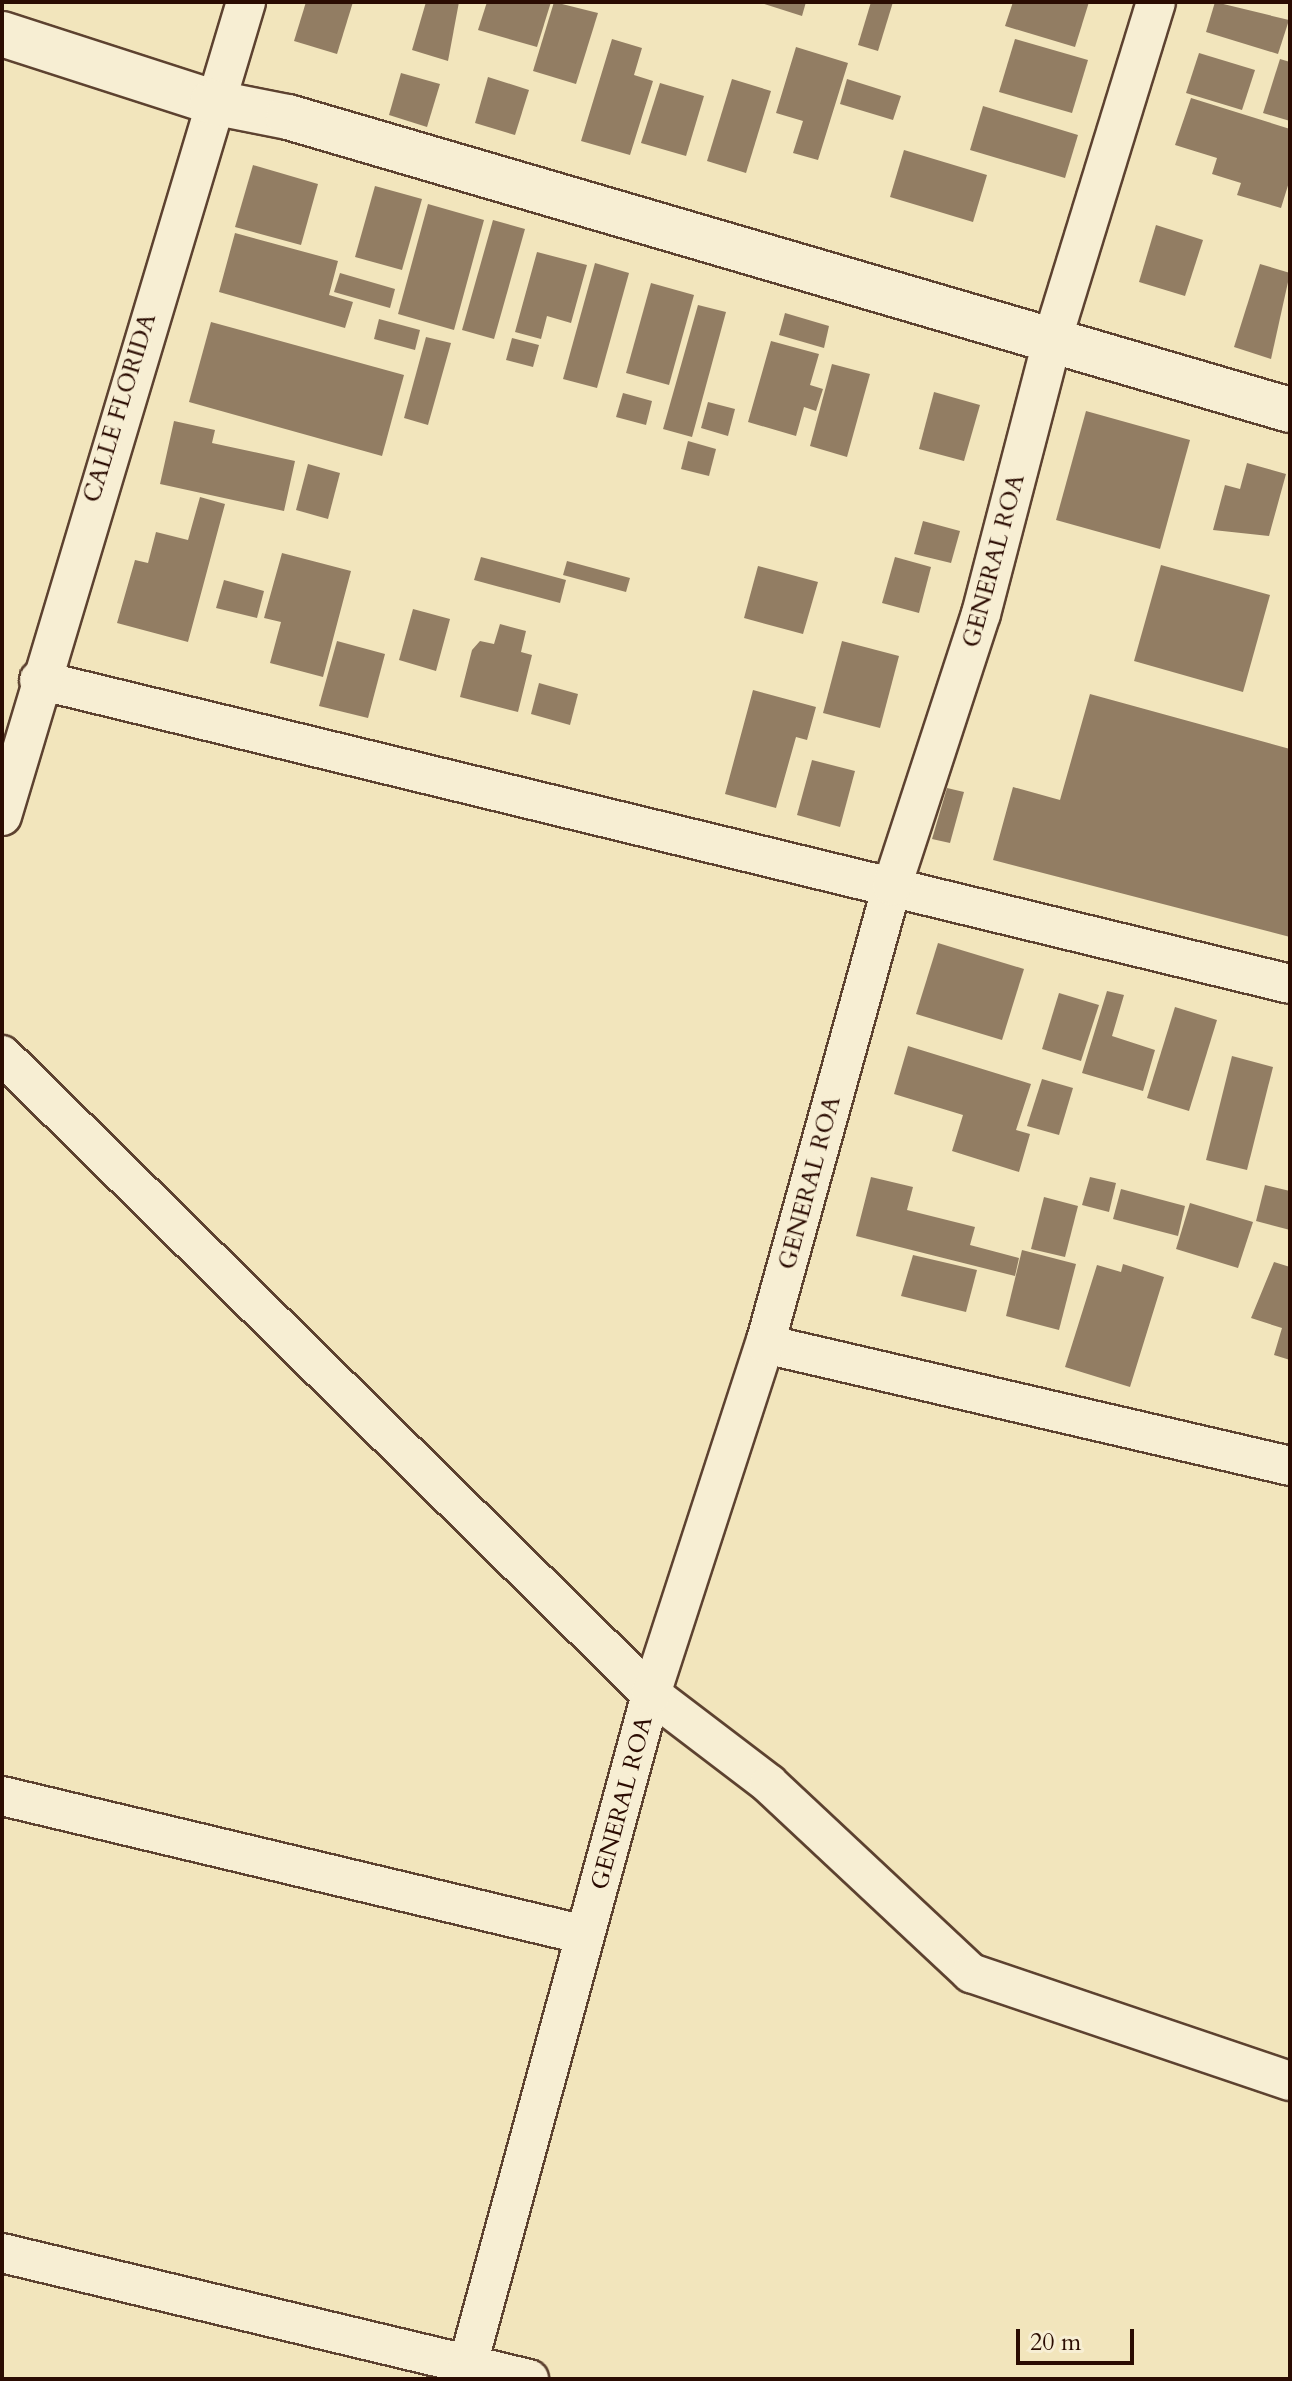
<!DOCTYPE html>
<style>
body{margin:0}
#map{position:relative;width:1292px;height:2381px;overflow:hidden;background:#f2e5bc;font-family:Cardo,serif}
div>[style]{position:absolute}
.building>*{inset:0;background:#927d63}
.roads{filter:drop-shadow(2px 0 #5d4230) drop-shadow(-2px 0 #5d4230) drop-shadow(0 2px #5d4230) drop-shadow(0 -2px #5d4230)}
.street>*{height:38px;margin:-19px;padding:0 19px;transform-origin:19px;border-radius:19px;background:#f7eed3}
.secondary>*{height:44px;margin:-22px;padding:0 22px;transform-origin:22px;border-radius:22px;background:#f7eed3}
span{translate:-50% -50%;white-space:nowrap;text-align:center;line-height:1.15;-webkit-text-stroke:8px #f7eed3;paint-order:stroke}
.street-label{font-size:24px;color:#2b0c02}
.frame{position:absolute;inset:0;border:4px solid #2b0c02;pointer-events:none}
.scale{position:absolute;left:1016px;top:2329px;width:118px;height:36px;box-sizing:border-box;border:4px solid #2b0c02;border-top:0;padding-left:10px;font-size:24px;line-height:28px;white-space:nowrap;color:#2b0c02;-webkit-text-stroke:6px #f7eed3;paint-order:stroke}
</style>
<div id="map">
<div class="building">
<div style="clip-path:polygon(306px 2px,353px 2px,337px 54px,294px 41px)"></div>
<div style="clip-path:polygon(426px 2px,459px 2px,448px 61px,412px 50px)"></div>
<div style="clip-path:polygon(487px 2px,551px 2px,537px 47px,478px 30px)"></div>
<div style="clip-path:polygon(554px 2px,598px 13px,576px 84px,533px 71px)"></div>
<div style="clip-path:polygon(758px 2px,806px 2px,802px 16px)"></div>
<div style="clip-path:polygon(871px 2px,893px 2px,878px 51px,858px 45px)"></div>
<div style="clip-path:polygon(1013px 2px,1089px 2px,1075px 47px,1005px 26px)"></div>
<div style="clip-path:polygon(1215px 2px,1289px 20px,1278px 54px,1206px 32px)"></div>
<div style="clip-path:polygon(612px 39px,642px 48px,634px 75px,653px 81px,630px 155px,581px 141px)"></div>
<div style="clip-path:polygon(1015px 39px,1088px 60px,1072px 113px,999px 92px)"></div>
<div style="clip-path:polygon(796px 47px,848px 63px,818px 160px,793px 153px,803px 121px,776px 113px)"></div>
<div style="clip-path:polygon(1199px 53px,1255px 70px,1242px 110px,1186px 93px)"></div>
<div style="clip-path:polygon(1280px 59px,1290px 62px,1290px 121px,1263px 113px)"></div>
<div style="clip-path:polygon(401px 73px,440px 84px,427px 127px,389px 115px)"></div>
<div style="clip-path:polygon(488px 77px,529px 90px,515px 135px,475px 123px)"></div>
<div style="clip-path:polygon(732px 79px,771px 91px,746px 173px,707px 161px)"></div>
<div style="clip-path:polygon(847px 79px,901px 96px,893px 120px,840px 104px)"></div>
<div style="clip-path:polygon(660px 83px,704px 96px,686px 156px,641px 143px)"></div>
<div style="clip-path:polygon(1191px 98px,1290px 129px,1290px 179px,1281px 208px,1237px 195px,1241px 183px,1212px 174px,1217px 158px,1175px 145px)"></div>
<div style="clip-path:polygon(983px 106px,1078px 135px,1065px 178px,970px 150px)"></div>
<div style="clip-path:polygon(904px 150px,987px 175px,973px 222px,890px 197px)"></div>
<div style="clip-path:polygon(253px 165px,318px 184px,301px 245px,235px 227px)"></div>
<div style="clip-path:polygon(375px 186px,422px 199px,402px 270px,355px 257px)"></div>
<div style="clip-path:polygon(428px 204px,484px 220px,454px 330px,398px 314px)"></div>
<div style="clip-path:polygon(493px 220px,525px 229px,494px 339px,462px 330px)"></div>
<div style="clip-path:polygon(1156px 225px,1203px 240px,1185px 296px,1139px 282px)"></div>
<div style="clip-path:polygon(235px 233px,338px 261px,329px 295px,353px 302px,345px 328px,219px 292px)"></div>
<div style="clip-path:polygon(537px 252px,587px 265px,571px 323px,547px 316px,541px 339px,515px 332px)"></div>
<div style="clip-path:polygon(595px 263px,629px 273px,597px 388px,563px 379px)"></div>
<div style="clip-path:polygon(1260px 264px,1290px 273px,1271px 359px,1234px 347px)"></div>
<div style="clip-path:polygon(340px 273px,395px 289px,390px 308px,334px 292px)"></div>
<div style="clip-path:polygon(651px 283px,694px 295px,669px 385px,626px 373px)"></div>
<div style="clip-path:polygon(698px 305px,726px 312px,692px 437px,663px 429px)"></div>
<div style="clip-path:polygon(785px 313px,829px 326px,824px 348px,779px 335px)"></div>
<div style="clip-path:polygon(379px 319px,420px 330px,415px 350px,374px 339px)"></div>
<div style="clip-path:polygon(211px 322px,404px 375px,382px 456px,189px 402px)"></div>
<div style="clip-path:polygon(426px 337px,451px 343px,428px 425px,404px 418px)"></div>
<div style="clip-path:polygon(512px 338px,539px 345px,533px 367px,506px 360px)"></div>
<div style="clip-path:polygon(771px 341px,819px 354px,810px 385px,823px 389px,816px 411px,804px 407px,796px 436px,748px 422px)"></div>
<div style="clip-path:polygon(832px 364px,870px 374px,847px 457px,810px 446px)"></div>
<div style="clip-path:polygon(934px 392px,980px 405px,964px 461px,919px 449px)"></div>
<div style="clip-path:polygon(623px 393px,652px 401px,646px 425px,616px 417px)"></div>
<div style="clip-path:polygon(708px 402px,735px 409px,728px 436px,701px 428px)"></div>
<div style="clip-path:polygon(1086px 411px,1190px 440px,1160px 549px,1056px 520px)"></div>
<div style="clip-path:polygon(174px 421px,215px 430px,212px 443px,295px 461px,284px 511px,160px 484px)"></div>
<div style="clip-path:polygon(688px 441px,716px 449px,709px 476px,681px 469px)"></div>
<div style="clip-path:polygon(1247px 463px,1286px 474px,1269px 536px,1213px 530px,1225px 485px,1240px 489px)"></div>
<div style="clip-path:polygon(308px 464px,340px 473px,328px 519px,296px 510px)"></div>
<div style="clip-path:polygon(200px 497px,225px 504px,188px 642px,117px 623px,135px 560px,148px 563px,156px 532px,188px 540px)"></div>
<div style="clip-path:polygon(923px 521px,960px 531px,951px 563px,914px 554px)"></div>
<div style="clip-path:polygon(282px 553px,351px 571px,323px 677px,270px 663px,281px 622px,264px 618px)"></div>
<div style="clip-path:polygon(481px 557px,566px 580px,560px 603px,474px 580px)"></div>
<div style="clip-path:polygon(895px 557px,931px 567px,919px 613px,882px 603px)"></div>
<div style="clip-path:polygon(567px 561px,630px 578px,626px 592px,563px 575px)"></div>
<div style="clip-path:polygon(1161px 565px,1270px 595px,1243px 692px,1134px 661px)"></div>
<div style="clip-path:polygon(758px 566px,818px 582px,803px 634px,744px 618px)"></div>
<div style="clip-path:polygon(224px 580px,264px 591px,257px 618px,216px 608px)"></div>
<div style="clip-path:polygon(413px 609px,450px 619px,436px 671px,399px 660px)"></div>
<div style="clip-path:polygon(500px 624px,526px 631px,521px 652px,532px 655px,518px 712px,460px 697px,472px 650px,480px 641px,494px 644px)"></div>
<div style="clip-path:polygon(337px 641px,385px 654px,368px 718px,319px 706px)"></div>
<div style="clip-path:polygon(842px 641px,899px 656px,880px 728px,823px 713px)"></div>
<div style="clip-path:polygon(539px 683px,578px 694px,570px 725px,531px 714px)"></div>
<div style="clip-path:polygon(753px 690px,816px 707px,807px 740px,796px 737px,776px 808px,725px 794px)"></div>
<div style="clip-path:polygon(1090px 694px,1290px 749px,1290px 937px,993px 860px,1013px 787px,1060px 800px)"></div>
<div style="clip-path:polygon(812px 760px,855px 771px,840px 827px,797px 815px)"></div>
<div style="clip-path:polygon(947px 788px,964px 792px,950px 843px,932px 839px)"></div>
<div style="clip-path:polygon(938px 943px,1024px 969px,1002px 1040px,916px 1014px)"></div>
<div style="clip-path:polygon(1107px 991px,1124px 995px,1112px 1036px,1155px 1050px,1143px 1091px,1082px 1073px)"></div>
<div style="clip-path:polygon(1059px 993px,1099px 1005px,1081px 1061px,1042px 1049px)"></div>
<div style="clip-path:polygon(1175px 1007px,1217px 1020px,1189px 1111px,1147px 1098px)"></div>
<div style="clip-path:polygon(908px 1046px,1031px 1084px,1016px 1130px,1030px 1134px,1019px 1172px,952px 1151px,963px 1115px,894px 1094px)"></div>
<div style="clip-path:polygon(1232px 1056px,1273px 1067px,1247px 1170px,1206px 1160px)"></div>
<div style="clip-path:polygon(1042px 1079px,1073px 1088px,1059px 1135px,1027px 1126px)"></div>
<div style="clip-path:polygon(871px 1177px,913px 1187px,907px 1210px,975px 1227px,970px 1245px,1019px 1258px,1015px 1276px,856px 1236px)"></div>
<div style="clip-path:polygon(1090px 1177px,1116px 1183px,1109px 1212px,1082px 1205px)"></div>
<div style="clip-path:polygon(1265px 1185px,1290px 1191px,1290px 1230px,1256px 1221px)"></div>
<div style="clip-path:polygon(1121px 1189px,1185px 1206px,1178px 1236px,1113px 1219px)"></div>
<div style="clip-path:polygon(1044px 1197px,1078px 1206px,1065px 1257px,1031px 1249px)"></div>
<div style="clip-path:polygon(1190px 1203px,1253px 1222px,1238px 1268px,1176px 1249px)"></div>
<div style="clip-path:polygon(1022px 1250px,1076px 1264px,1059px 1330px,1006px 1316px)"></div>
<div style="clip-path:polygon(913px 1255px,977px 1270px,966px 1312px,901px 1296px)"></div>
<div style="clip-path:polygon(1274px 1262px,1290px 1267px,1290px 1360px,1274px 1355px,1282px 1328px,1251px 1318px)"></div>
<div style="clip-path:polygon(1123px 1264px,1164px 1277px,1130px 1387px,1065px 1367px,1097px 1265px,1121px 1272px)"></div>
</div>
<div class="roads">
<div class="street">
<div style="left:39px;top:680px;width:1287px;rotate:13.66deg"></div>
<div style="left:2px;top:816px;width:850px;rotate:-73.31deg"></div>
<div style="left:2px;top:1055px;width:911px;rotate:44.56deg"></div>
<div style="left:651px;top:1694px;width:148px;rotate:37.3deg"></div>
<div style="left:769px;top:1784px;width:277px;rotate:43.1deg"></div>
<div style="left:971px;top:1973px;width:337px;rotate:18.7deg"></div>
<div style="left:765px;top:1344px;width:539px;rotate:13.08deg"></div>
<div style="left:2px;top:1796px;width:599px;rotate:13.41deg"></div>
<div style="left:2px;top:2253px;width:542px;rotate:13.45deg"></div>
<div style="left:468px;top:2364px;width:695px;rotate:-74.72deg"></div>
<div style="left:651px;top:1694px;width:368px;rotate:-72deg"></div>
<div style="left:765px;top:1344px;width:475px;rotate:-74.5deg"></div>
<div style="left:892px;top:886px;width:286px;rotate:-71.9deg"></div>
<div style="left:981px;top:614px;width:286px;rotate:-75.4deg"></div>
<div style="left:1053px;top:337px;width:350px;rotate:-72.9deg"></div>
</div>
<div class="secondary">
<div style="left:2px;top:34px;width:221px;rotate:17.9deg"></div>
<div style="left:212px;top:102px;width:77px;rotate:11.2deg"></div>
<div style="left:288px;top:117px;width:1044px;rotate:16.3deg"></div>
</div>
</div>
<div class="street-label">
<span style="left:120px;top:408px;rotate:-73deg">CALLE FLORIDA</span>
<span style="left:994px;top:561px;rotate:-75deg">GENERAL ROA</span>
<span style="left:810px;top:1183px;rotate:-75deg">GENERAL ROA</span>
<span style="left:622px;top:1803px;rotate:-75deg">GENERAL ROA</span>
</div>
<div class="frame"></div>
<div class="scale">20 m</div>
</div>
